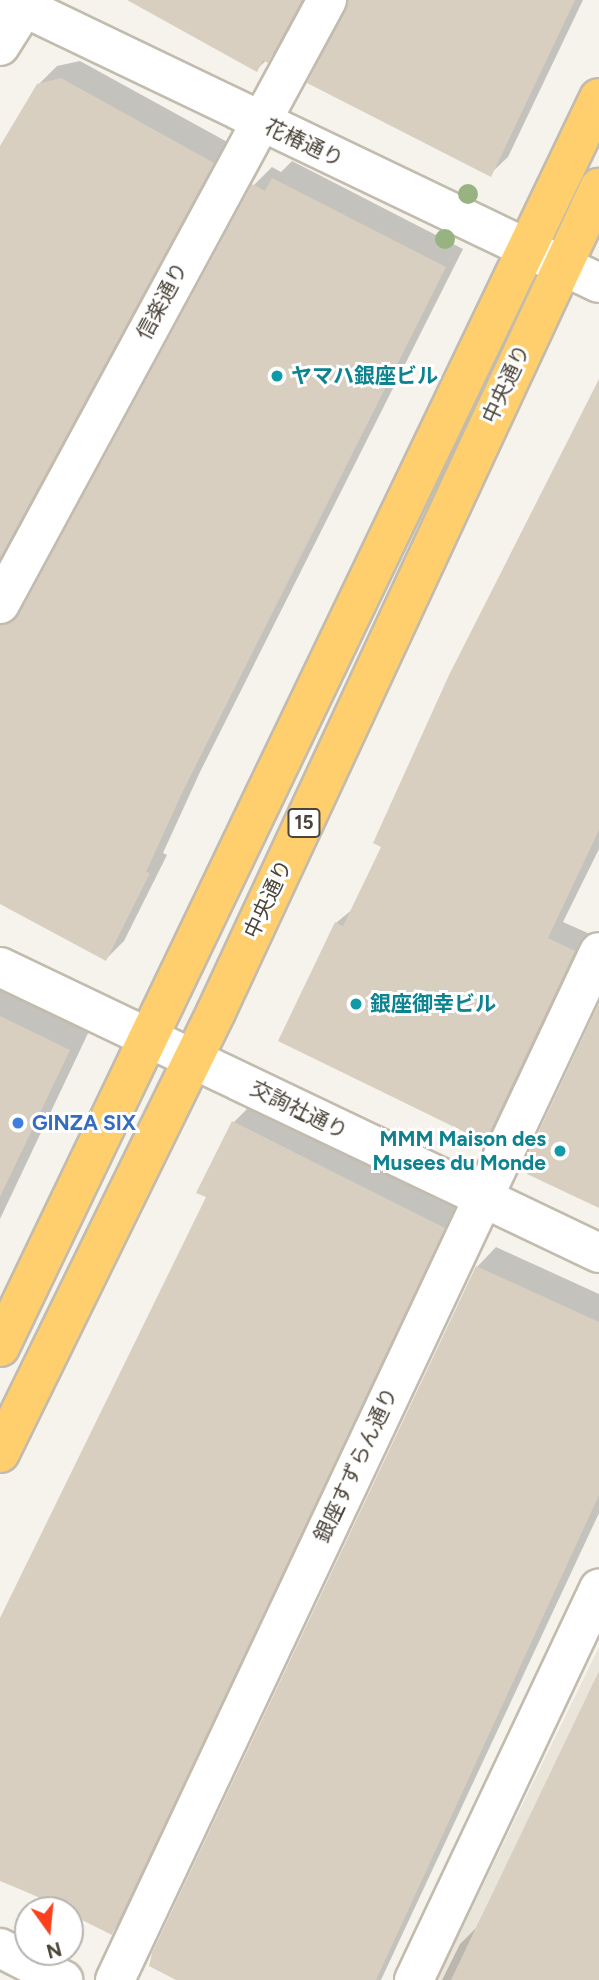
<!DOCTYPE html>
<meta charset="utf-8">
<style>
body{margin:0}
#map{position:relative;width:599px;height:1980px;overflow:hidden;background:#f6f3ec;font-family:Figtree,"Noto Sans JP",sans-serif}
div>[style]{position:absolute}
.residential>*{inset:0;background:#eae5da}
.shadow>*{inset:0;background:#0003}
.building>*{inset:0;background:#d8cfc1}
.roads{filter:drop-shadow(2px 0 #c2bbae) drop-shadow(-2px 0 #c2bbae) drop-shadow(0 2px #c2bbae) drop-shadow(0 -2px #c2bbae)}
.street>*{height:38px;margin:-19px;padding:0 19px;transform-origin:19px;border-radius:19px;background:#fff}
.highway>*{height:38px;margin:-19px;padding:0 19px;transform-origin:19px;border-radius:19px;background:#ffcf6e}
.trees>*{width:20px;height:20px;margin:-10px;border-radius:50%;background:#97b381}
.dots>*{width:19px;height:19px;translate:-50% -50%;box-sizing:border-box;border:4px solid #fff;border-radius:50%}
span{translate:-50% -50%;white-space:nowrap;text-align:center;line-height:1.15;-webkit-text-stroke:6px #fff;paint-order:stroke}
.shield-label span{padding:2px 5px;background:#fff;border:2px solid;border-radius:5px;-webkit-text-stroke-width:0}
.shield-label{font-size:19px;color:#4b4439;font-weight:700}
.street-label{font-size:21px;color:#4b4439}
.culture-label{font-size:21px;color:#0d838f;font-weight:700}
.left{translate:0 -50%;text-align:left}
.right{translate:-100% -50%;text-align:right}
.shop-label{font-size:21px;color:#366cbe;font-weight:700}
.north{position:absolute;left:14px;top:1896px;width:70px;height:70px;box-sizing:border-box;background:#fff;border:2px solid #b7b4b0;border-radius:50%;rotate:165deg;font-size:19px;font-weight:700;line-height:28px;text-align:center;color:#4b4439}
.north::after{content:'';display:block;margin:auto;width:24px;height:32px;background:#fc3f1d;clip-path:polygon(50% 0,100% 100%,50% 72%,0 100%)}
</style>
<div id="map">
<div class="residential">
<div style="clip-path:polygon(599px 1647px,599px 1980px,437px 1980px)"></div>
</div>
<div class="shadow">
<div style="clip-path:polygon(132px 0,309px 0,285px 43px,256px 70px)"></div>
<div style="clip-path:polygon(348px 0,583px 0,508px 157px,490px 174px,348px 10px)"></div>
<div style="clip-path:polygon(80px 61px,231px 144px,0 571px,0 147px,38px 85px,57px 66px)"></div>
<div style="clip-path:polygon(292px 161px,463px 249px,200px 772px,163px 853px,167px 855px,124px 941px,106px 959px,0 902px,0 597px,9px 606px,26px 605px,254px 185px,272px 167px,281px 172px)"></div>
<div style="clip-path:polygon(599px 382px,599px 849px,563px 922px,590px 934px,501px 1124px,485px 1140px,336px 923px,354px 908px)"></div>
<div style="clip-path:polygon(0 984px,91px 1027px,0 1219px)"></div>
<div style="clip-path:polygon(252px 1104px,462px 1209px,130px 1914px,112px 1932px,0 1879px,0 1621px,208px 1196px,198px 1192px,234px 1122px)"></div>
<div style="clip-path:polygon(496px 1247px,599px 1294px,599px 1513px,381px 1980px,180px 1980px,477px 1267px)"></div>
<div style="clip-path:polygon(599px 1679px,599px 1980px,442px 1980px,460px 1944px,476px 1928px)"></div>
</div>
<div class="building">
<div style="clip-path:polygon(127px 0,302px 0,268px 63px,263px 60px,257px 72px)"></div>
<div style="clip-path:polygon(349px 0,575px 0,491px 177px,307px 83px)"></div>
<div style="clip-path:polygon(61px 78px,214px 163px,0 558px,0 146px,37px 84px)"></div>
<div style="clip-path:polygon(272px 178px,446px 267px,182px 793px,146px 872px,150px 873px,106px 961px,0 904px,0 626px,19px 614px,252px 184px,265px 191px)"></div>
<div style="clip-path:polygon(599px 379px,599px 830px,548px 938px,575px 951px,485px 1142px,278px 1041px,335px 922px,343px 926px,381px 847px,373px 843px,449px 675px)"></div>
<div style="clip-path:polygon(599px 1003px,599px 1208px,527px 1174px,531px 1164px,525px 1161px)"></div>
<div style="clip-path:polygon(0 1016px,70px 1050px,0 1197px)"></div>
<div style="clip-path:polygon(232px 1121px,445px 1228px,112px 1935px,70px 1914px,70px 1910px,0 1881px,0 1618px,206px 1197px,196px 1193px)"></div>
<div style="clip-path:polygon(476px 1266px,599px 1322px,599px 1495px,376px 1980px,176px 1980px,149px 1966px,152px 1953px)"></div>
<div style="clip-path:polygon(599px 1671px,599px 1980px,451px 1980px)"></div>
</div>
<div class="roads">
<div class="street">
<div style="left:9px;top:0;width:654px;rotate:25.63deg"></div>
<div style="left:0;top:46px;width:54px;rotate:-57.8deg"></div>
<div style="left:0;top:604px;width:687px;rotate:-61.57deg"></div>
<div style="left:0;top:967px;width:664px;rotate:25.52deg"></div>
<div style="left:0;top:1948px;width:71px;rotate:26.9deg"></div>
<div style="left:115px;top:1980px;width:1136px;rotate:-64.79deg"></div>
<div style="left:414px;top:1980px;width:433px;rotate:-64.7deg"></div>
</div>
<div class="highway">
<div style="left:0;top:1347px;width:1385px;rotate:-64.38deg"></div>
<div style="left:0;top:1453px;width:491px;rotate:-63.9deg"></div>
<div style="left:216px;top:1012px;width:909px;rotate:-65.07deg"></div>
</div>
</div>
<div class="trees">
<div style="left:468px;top:194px"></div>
<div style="left:445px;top:239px"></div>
</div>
<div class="dots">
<div style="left:277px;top:376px;background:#0f9aa8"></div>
<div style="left:356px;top:1004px;background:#0f9aa8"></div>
<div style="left:18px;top:1123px;background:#3f7fe0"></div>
<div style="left:560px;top:1151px;background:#0f9aa8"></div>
</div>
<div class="shield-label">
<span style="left:304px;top:823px">15</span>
</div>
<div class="street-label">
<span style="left:304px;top:143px;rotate:25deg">花椿通り</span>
<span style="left:162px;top:301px;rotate:-62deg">信楽通り</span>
<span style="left:506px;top:384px;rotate:-65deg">中央通り</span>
<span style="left:268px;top:899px;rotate:-65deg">中央通り</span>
<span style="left:299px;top:1110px;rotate:26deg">交詢社通り</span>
<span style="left:356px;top:1465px;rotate:-65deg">銀座すずらん通り</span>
</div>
<div class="culture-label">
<span class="left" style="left:291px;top:376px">ヤマハ銀座ビル</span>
<span class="left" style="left:370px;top:1004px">銀座御幸ビル</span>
<span class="right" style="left:546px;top:1151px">MMM Maison des<br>Musees du Monde</span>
</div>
<div class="shop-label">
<span class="left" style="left:32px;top:1123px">GINZA SIX</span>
</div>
<div class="north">N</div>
</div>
